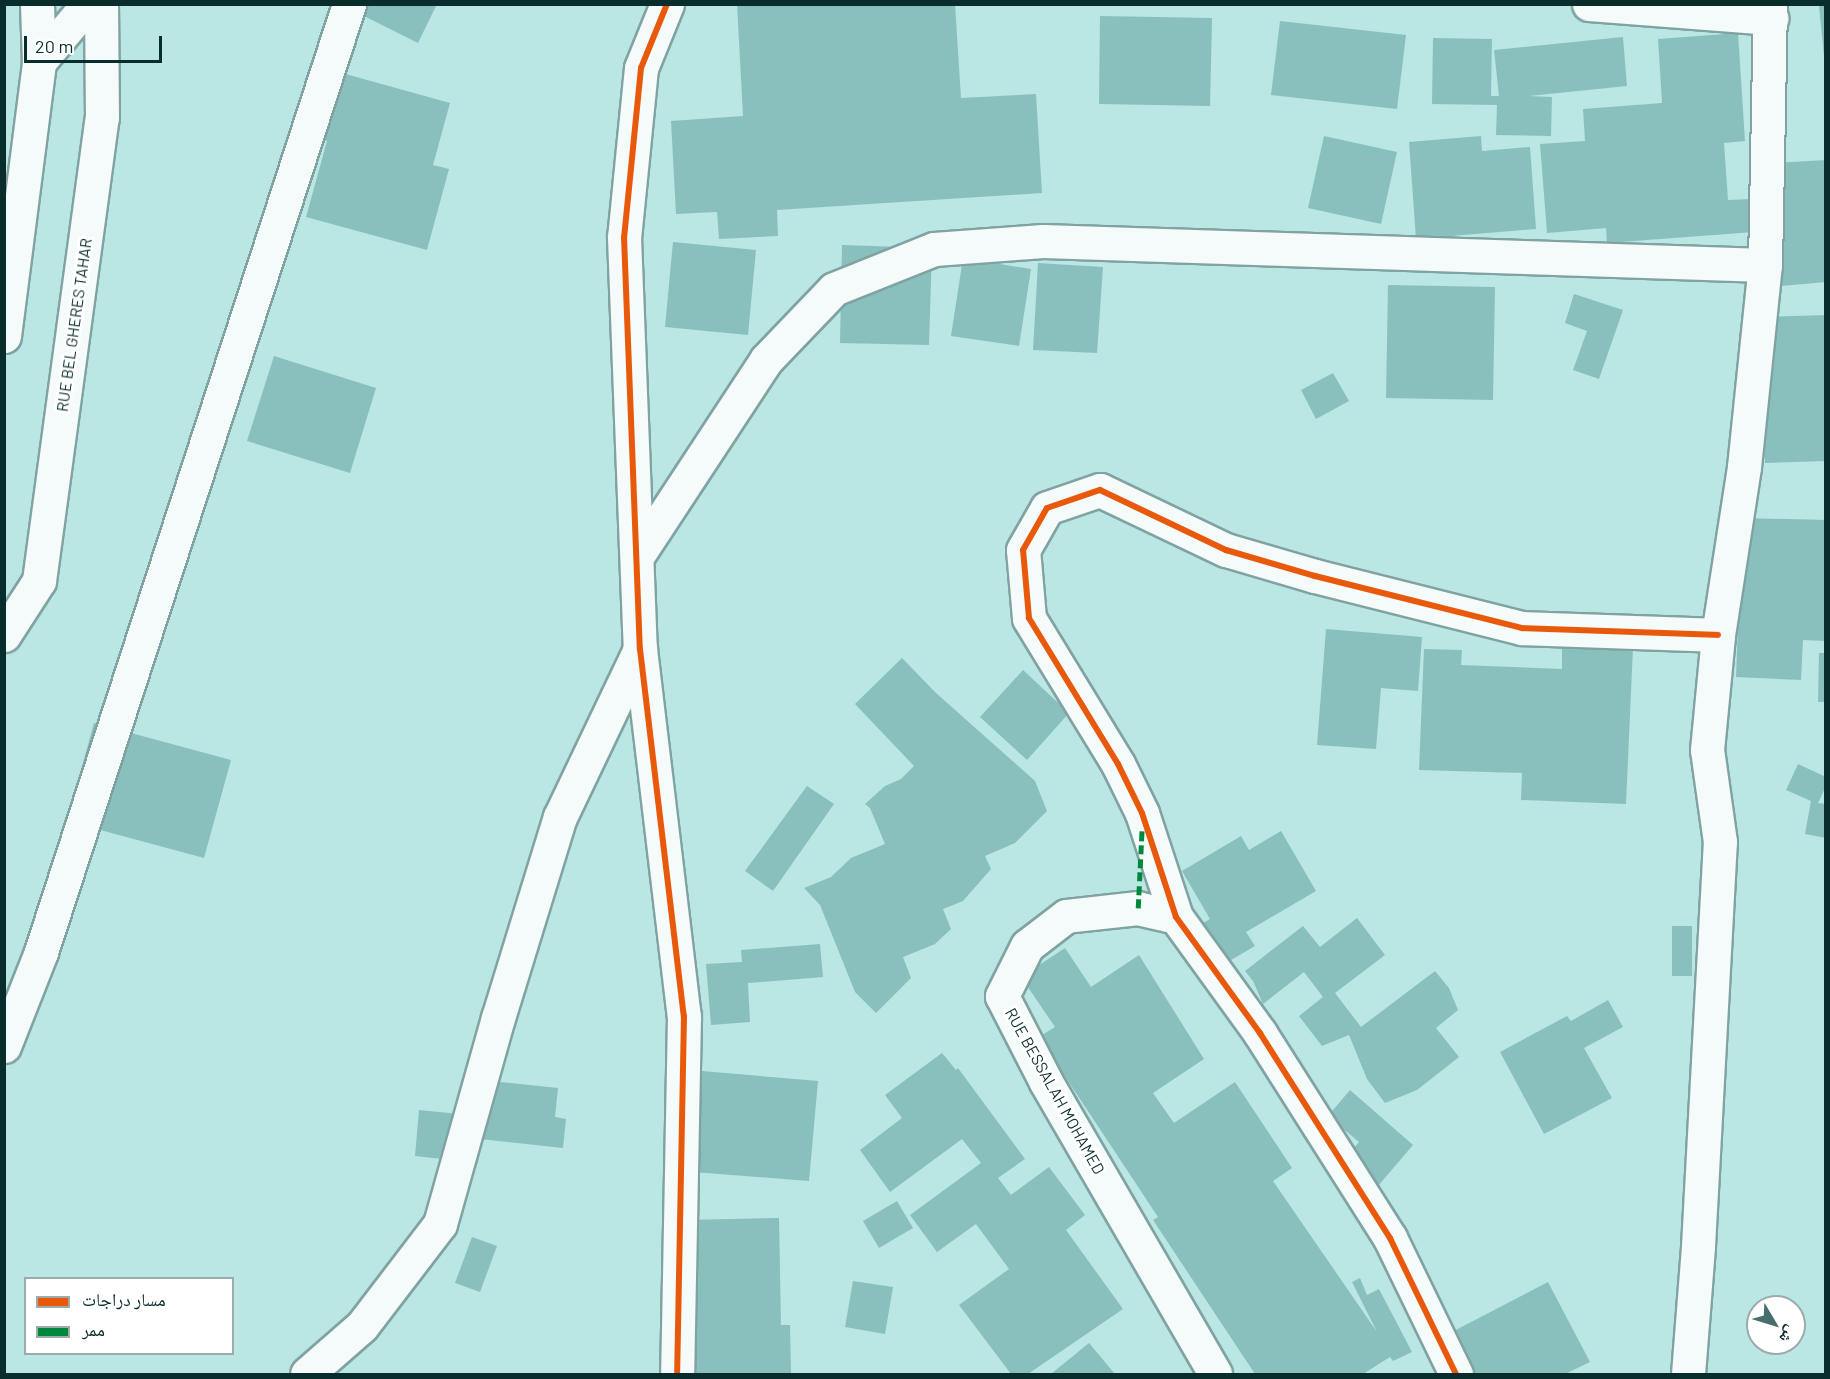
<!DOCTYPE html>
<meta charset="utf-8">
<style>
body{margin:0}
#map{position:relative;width:1830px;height:1379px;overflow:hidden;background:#bae6e4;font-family:Barlow,"Noto Naskh Arabic",sans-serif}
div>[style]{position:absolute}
.building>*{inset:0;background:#89c0be}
.roads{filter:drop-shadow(2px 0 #80a3a2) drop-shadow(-2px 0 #80a3a2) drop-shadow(0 2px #80a3a2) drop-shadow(0 -2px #80a3a2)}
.street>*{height:33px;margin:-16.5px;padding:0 16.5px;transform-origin:16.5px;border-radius:16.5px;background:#f5fbfb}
.quiet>*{height:4.5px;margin-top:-2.25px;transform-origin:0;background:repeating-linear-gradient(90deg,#00873e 0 9px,transparent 0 13.5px)}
.cycleway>*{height:6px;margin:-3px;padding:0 3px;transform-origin:3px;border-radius:3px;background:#e8590c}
span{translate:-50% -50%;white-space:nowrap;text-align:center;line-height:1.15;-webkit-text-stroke:6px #fff;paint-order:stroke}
.street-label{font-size:16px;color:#092c2c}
.frame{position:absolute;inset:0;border:6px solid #092c2c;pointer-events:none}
.legend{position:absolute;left:24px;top:1277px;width:210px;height:78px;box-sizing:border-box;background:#fff;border:2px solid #9dabab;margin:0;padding:8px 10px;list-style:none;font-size:18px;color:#092c2c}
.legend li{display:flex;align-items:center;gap:12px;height:30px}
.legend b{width:30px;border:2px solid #9dabab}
.north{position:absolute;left:1746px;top:1295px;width:60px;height:60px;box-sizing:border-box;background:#fff;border:2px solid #9dabab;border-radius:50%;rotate:128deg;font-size:16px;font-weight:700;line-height:24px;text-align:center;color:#092c2c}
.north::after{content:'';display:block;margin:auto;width:21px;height:27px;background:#476d6c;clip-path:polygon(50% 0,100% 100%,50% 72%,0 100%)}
.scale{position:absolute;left:24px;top:36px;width:138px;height:27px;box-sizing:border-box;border:3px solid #092c2c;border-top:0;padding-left:8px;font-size:18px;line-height:21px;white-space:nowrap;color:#092c2c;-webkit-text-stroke:4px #fff;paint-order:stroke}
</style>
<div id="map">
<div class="building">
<div style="clip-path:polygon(357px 4px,437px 4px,418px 43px,354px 11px)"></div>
<div style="clip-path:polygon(737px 4px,955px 4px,961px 98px,1036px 94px,1042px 193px,777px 210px,778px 236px,719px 239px,717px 212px,676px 214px,671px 121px,743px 116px)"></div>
<div style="clip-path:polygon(1826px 5px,1826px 56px,1824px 56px,1819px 6px)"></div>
<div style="clip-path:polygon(1100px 16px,1212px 18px,1210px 106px,1099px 104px)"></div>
<div style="clip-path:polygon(1280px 21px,1406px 35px,1397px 109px,1271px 95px)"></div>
<div style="clip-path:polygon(1738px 33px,1745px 141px,1724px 143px,1728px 200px,1752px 199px,1754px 232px,1607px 243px,1606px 228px,1547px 233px,1540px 144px,1585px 141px,1583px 109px,1662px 103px,1658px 39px)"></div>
<div style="clip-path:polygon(1623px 37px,1627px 86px,1529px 96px,1552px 97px,1551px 136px,1496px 135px,1497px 105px,1432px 104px,1433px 38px,1492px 39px,1491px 96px,1499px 96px,1494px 50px)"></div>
<div style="clip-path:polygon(342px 73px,450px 103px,433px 165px,449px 169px,427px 250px,306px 217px,327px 141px,323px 140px)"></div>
<div style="clip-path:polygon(1324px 136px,1397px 152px,1381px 224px,1308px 208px)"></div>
<div style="clip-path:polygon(1481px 136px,1482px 151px,1530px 147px,1536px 229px,1416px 239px,1409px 142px)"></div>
<div style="clip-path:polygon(1826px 160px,1826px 282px,1781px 286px,1772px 163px)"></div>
<div style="clip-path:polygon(673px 242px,756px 250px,748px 335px,665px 327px)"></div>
<div style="clip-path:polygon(842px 245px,932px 248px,929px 345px,840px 343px)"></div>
<div style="clip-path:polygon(963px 258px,1031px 269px,1019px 346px,951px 336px)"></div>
<div style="clip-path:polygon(1038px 263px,1103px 267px,1097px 353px,1033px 350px)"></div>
<div style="clip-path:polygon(1388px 285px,1495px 287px,1493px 400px,1386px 398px)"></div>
<div style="clip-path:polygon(1574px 294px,1623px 310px,1599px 379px,1573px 370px,1587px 331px,1565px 323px)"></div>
<div style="clip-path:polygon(1826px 315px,1826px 461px,1765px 463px,1760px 317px)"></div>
<div style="clip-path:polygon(274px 356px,376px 388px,350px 473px,247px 441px)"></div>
<div style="clip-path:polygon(1333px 373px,1349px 401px,1316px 419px,1301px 390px)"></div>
<div style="clip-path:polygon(1742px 518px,1826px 520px,1826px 641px,1803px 640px,1801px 680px,1736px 677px)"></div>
<div style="clip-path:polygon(1326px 629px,1422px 637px,1418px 691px,1381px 688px,1376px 749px,1317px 745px)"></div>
<div style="clip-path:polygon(1562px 645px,1633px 647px,1626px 804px,1521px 800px,1522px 773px,1419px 770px,1424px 649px,1462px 650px,1461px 665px,1562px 669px)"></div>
<div style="clip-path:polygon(1819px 653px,1826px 653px,1826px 702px,1818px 702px)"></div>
<div style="clip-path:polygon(902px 658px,936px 693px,1035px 781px,1047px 811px,1015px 843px,985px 856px,991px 869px,963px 901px,943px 909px,951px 929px,935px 944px,903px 957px,911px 978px,876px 1013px,855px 992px,820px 905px,804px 888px,831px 877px,851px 858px,885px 844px,870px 808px,865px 804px,885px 786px,901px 779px,914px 766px,855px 704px)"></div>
<div style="clip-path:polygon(1023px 670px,1069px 713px,1027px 760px,980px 717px)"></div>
<div style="clip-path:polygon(94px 723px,231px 760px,204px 858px,67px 821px)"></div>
<div style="clip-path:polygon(1798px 764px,1826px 777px,1826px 786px,1818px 803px,1826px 804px,1826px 838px,1805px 834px,1811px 801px,1786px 790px)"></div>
<div style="clip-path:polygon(807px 786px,834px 804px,773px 891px,745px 871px)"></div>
<div style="clip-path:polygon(1281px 831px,1316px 891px,1246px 932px,1255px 946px,1219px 967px,1196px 927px,1210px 919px,1182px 871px,1241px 836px,1249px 850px)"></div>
<div style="clip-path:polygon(1357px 918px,1385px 955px,1335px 993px,1361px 1027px,1435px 971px,1449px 988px,1458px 1010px,1436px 1028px,1459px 1057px,1417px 1090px,1385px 1103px,1367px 1079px,1349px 1035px,1322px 1046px,1299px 1016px,1323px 997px,1304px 972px,1263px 1004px,1253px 981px,1245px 971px,1303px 926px,1320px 947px)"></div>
<div style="clip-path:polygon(1672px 926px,1692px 926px,1692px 976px,1672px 976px)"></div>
<div style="clip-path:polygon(820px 944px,823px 977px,748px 983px,750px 1022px,711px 1025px,706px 964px,742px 962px,741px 950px)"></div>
<div style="clip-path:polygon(1065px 948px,1091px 987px,1139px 955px,1204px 1059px,1153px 1093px,1174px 1123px,1235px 1082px,1292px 1168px,1273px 1181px,1377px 1332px,1352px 1282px,1360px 1278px,1367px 1295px,1379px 1289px,1412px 1352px,1393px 1361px,1390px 1357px,1363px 1374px,1255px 1374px,1153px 1220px,1158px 1217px,1039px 1037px,1055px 1027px,1021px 977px)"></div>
<div style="clip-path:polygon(1608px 1000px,1623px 1027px,1584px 1048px,1612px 1098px,1544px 1134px,1500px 1052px,1567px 1016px,1571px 1021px)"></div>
<div style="clip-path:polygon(942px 1053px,956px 1070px,958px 1068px,1025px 1159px,998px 1178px,1011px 1195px,1049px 1167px,1085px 1215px,1066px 1230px,1123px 1309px,1028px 1374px,1011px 1374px,959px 1305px,1009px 1269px,976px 1224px,937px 1252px,910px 1215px,981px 1163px,962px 1139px,890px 1192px,860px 1150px,902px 1118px,885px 1095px)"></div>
<div style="clip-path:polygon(702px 1071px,818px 1081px,809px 1181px,693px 1172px)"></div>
<div style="clip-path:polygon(462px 1078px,558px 1088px,555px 1117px,566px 1119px,563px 1148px,480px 1139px,478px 1163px,415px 1156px,419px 1110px,459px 1114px)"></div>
<div style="clip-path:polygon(1350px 1090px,1413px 1145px,1378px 1186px,1345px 1158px,1359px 1142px,1328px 1116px)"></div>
<div style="clip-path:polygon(897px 1201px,913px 1228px,879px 1248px,863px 1221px)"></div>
<div style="clip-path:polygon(779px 1218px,781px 1325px,790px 1325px,791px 1374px,689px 1374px,686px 1220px)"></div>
<div style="clip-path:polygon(472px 1237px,497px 1246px,480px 1292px,455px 1283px)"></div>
<div style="clip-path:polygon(853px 1281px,893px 1287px,885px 1334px,845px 1327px)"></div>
<div style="clip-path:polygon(1548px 1282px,1590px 1362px,1565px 1374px,1471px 1374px,1450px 1333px)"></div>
<div style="clip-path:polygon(1089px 1343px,1115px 1374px,1051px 1374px)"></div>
</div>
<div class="roads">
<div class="street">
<div style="left:667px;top:4px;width:69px;rotate:112.1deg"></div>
<div style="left:641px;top:68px;width:170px;rotate:95.7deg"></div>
<div style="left:624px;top:237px;width:412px;rotate:87.8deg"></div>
<div style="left:640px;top:649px;width:370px;rotate:83.2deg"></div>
<div style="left:684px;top:1016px;width:358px;rotate:91.1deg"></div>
<div style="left:1589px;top:4px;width:183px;rotate:4.4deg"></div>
<div style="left:39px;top:62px;width:76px;rotate:-49.8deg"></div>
<div style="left:4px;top:336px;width:276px;rotate:-82.7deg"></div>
<div style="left:39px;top:62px;width:58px;rotate:-92deg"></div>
<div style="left:638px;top:555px;width:233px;rotate:-56.7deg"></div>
<div style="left:766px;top:360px;width:98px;rotate:-46.2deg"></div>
<div style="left:834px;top:289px;width:108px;rotate:-21.8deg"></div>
<div style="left:934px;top:249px;width:109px;rotate:-4.2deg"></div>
<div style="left:1043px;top:241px;width:722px;rotate:1.9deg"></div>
<div style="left:4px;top:635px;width:64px;rotate:-57.1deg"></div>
<div style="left:39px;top:581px;width:467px;rotate:-82.3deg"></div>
<div style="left:102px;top:118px;width:114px;rotate:-90.5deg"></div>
<div style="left:1176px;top:917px;width:39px;rotate:-167deg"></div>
<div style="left:1138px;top:908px;width:72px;rotate:173.7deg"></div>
<div style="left:1066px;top:916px;width:49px;rotate:142.4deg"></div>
<div style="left:1027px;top:946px;width:56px;rotate:116.6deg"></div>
<div style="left:1002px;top:996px;width:97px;rotate:62.9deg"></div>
<div style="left:1046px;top:1082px;width:337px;rotate:59.9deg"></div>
<div style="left:4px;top:1046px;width:101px;rotate:-68.5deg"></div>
<div style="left:41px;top:952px;width:997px;rotate:-72deg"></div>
<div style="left:307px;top:1374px;width:73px;rotate:-41.1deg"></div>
<div style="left:362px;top:1326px;width:128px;rotate:-52.6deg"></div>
<div style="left:440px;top:1224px;width:214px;rotate:-74.3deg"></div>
<div style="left:498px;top:1018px;width:210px;rotate:-72.9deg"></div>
<div style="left:560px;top:817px;width:186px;rotate:-64.5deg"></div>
<div style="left:1456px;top:1374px;width:151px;rotate:-115.9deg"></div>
<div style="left:1390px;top:1238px;width:243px;rotate:-122.4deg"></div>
<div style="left:1260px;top:1033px;width:143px;rotate:-125.9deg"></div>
<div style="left:1176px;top:917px;width:109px;rotate:-108.1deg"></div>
<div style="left:1142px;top:813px;width:55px;rotate:-116.1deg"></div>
<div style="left:1118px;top:764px;width:171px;rotate:-121.4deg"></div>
<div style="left:1029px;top:618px;width:68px;rotate:-95deg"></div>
<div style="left:1023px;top:550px;width:48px;rotate:-60.3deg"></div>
<div style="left:1047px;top:508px;width:56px;rotate:-18.8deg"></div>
<div style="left:1100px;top:490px;width:140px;rotate:25.5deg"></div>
<div style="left:1226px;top:550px;width:93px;rotate:16.3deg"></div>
<div style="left:1315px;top:576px;width:213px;rotate:14.1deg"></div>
<div style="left:1522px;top:628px;width:196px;rotate:2deg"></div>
<div style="left:1688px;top:1374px;width:128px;rotate:-85.5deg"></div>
<div style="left:1698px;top:1246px;width:405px;rotate:-86.9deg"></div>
<div style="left:1720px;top:842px;width:93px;rotate:-98deg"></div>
<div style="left:1707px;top:750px;width:116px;rotate:-84.5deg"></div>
<div style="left:1718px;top:635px;width:170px;rotate:-81.2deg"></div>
<div style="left:1744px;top:467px;width:203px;rotate:-84.1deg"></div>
<div style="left:1765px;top:265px;width:261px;rotate:-88.9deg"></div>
</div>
</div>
<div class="quiet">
<div style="left:1138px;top:908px;width:81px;rotate:-87.2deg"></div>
</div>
<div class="cycleway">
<div style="left:667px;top:4px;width:69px;rotate:112.1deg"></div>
<div style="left:641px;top:68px;width:170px;rotate:95.7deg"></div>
<div style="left:624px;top:237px;width:412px;rotate:87.8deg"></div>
<div style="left:640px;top:649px;width:370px;rotate:83.2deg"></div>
<div style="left:684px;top:1016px;width:358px;rotate:91.1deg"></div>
<div style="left:1456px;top:1374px;width:151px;rotate:-115.9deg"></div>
<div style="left:1390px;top:1238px;width:243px;rotate:-122.4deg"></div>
<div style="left:1260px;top:1033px;width:143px;rotate:-125.9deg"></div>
<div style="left:1176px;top:917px;width:109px;rotate:-108.1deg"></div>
<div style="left:1142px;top:813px;width:55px;rotate:-116.1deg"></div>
<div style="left:1118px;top:764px;width:171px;rotate:-121.4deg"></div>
<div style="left:1029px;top:618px;width:68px;rotate:-95deg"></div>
<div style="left:1023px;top:550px;width:48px;rotate:-60.3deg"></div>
<div style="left:1047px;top:508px;width:56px;rotate:-18.8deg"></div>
<div style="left:1100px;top:490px;width:140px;rotate:25.5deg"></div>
<div style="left:1226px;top:550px;width:93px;rotate:16.3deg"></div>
<div style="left:1315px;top:576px;width:213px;rotate:14.1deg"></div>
<div style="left:1522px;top:628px;width:196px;rotate:2deg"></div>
</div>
<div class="street-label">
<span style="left:74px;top:325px;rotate:-82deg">RUE BEL GHERES TAHAR</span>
<span style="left:1055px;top:1091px;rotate:61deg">RUE BESSALAH MOHAMED</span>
</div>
<div class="frame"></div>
<ul class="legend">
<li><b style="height:8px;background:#e8590c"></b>مسار دراجات</li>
<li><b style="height:8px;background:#00873e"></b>ممر</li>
</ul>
<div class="north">ش</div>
<div class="scale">20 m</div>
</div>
